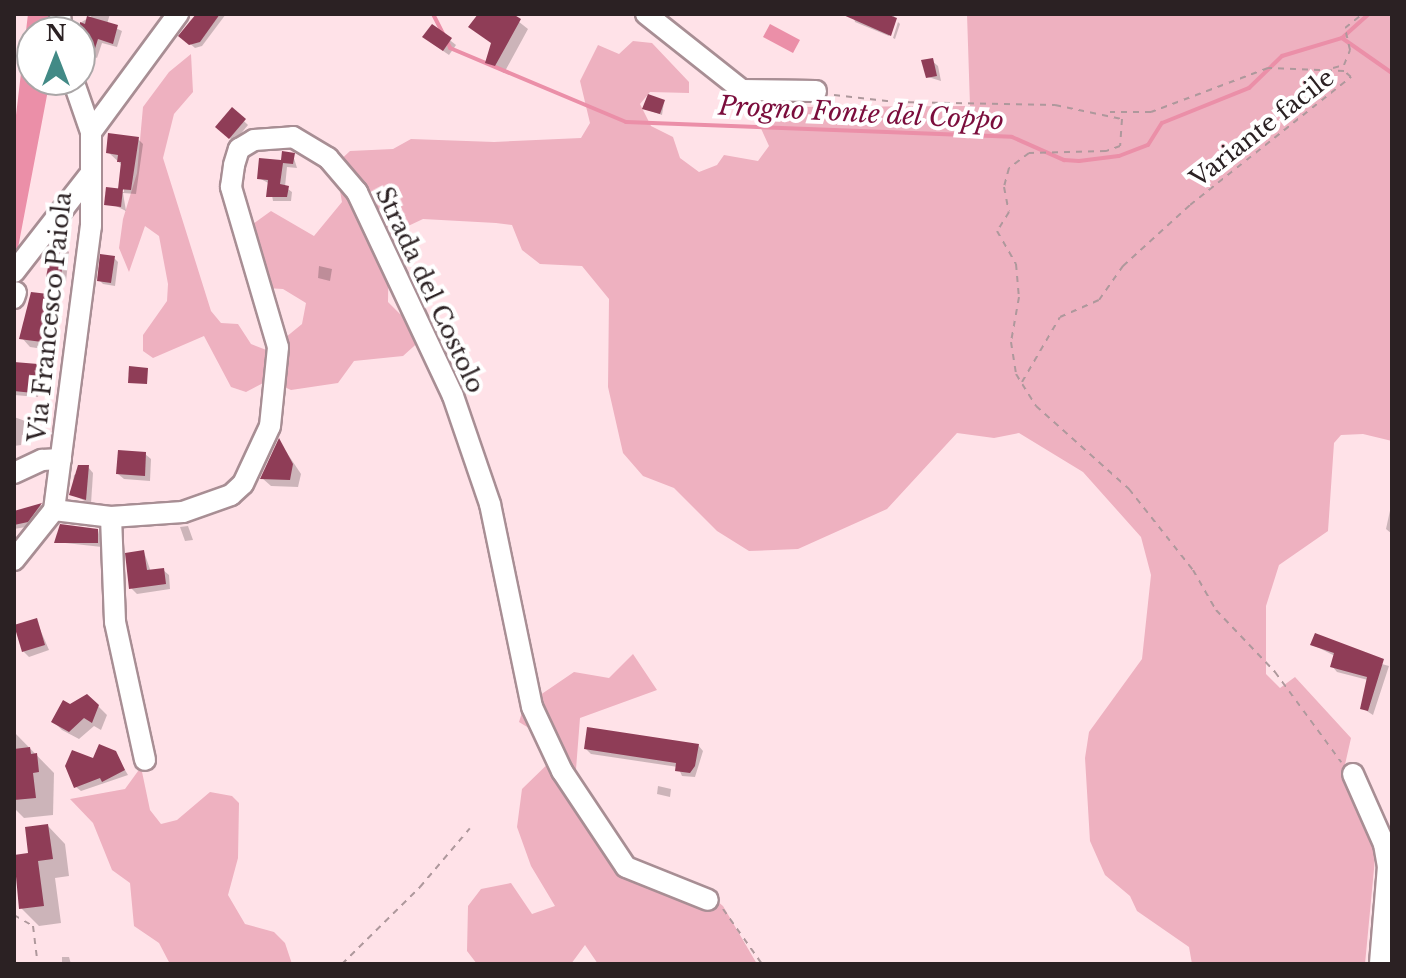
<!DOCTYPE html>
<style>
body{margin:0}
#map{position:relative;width:1406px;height:978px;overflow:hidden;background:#ffe2e8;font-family:"Libre Baskerville",serif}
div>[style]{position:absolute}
.green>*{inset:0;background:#eeb1c0}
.water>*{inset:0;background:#eb8fa8}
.shadow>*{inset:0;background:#0003}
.stream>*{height:4px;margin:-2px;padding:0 2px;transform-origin:2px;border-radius:2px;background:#eb8fa8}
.building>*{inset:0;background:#8f3d57}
.path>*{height:2px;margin-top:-1px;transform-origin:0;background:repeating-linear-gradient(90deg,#ae989c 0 6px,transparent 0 12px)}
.roads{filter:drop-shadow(2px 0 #a88e94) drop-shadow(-2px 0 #a88e94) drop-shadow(0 2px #a88e94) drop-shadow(0 -2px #a88e94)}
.minor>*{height:20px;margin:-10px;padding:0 10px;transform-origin:10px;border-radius:10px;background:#fff}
span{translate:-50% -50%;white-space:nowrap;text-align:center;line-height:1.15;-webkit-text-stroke:8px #fff;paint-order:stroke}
.street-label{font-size:24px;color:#2b2123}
.water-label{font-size:26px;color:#7b0d3c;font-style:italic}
.frame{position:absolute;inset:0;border:16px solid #2b2123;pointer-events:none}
.north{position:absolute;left:16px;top:16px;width:80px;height:80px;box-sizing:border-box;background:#fff;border:2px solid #aaa6a7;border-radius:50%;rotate:0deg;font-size:22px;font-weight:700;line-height:32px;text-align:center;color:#2b2123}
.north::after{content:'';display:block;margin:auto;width:28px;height:36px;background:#428a86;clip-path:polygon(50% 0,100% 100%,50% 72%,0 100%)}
</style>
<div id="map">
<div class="green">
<div style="clip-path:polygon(967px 14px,1392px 14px,1392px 441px,1363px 434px,1341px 435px,1334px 443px,1328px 531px,1279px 565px,1266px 606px,1266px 674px,1280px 688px,1295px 677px,1351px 738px,1342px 778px,1376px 848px,1365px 964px,1192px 964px,1189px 947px,1137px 911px,1130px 896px,1105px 875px,1090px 841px,1085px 758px,1089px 732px,1142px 659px,1151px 575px,1141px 537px,1083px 472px,1019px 433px,994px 438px,957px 433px,887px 509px,798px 549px,749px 551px,717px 531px,674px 488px,643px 476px,623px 453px,608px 387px,609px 299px,582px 266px,540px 264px,522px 250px,512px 225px,496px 223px,423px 219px,389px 235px,388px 302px,400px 314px,419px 322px,423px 338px,403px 356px,354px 361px,338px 383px,291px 390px,269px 380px,246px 392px,231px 387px,204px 336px,153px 358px,143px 351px,143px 335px,167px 301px,168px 284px,159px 236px,145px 226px,129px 272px,119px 248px,123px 219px,137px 173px,143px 107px,169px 72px,191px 54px,193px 92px,174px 114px,163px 158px,211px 311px,221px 323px,238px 324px,251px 344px,269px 351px,302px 324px,306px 303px,283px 289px,266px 288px,246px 229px,271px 211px,314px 236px,342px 202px,335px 165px,350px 151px,393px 149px,411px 139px,494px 142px,581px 138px,590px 123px,580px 81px,598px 45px,619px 54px,633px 41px,652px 43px,689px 82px,689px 93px,650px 92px,640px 104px,651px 126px,673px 137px,680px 158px,699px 172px,717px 165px,724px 155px,758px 161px,769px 146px,758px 122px,782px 107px,970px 106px)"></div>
<div style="clip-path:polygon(633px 654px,657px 690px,580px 718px,575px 782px,626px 861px,711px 896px,723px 906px,757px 964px,598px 964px,585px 945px,571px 964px,477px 964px,467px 951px,468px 906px,481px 889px,511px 883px,532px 914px,555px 906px,531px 866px,517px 827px,522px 789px,559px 753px,555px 744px,519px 722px,524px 706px,574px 672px,609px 678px)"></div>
<div style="clip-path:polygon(141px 767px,150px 810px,161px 824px,177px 820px,210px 792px,232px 796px,239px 803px,238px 858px,228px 895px,245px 924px,274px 932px,285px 943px,292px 964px,170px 964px,159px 943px,134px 926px,130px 883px,112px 870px,93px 823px,70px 799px,125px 789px)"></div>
</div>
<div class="water">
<div style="clip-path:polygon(28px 14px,50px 14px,53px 32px,32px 32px,32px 80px,66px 80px,69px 88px,48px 90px,14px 269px,14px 132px)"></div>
<div style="clip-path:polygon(770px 24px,800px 40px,793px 53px,763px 37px)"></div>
</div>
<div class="shadow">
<div style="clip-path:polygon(95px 14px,110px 14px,107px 24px,122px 31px,117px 47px,102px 43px,97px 58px,80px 50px,80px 23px)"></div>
<div style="clip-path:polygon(197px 14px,226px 14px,202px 46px,195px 48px,181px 36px)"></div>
<div style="clip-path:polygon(480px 14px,509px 14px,528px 29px,504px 73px,488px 63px,493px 44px,471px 27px)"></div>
<div style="clip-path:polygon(853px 14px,895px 14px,889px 36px,855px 22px)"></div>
<div style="clip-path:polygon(898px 22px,900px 24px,895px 39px,893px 38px)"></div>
<div style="clip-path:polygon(432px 26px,456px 45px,449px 55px,430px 42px)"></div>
<div style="clip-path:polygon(932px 61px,938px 66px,941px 81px,928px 77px)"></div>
<div style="clip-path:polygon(664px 102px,662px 115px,645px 109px)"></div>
<div style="clip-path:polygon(232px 110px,248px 125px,234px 142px,218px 127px)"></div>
<div style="clip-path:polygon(138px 139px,143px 144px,136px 194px,123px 193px,126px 211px,106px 201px,107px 189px,124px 192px,123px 166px,108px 152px)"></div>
<div style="clip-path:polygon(293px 155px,297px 168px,287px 167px,285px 187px,292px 192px,291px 201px,273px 201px,270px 184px,259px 178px)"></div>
<div style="clip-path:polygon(64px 247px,69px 252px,66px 282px,54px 281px,48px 276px,51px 250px)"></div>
<div style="clip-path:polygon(114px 258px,118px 262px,115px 286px,103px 284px,99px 280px)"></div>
<div style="clip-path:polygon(319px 266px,332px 269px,330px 281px,318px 278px)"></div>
<div style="clip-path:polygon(47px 296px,56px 304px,50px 350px,30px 347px,22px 338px)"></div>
<div style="clip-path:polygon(14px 364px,42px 372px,38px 397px,14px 395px)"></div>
<div style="clip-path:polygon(14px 417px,31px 423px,29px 436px,22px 435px,21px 445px,14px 446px)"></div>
<div style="clip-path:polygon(279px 441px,301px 474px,298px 487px,271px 486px,262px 478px)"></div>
<div style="clip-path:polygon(145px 454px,151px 459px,150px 481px,124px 479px,118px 474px)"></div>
<div style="clip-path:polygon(88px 467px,93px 473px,91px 504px,71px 494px,74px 475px)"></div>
<div style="clip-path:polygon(41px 505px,45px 509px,32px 526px,14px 529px,14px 512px)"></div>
<div style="clip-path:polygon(1391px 506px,1392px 506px,1392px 534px,1386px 529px)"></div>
<div style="clip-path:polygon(188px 526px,193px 540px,185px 541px,180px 527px)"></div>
<div style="clip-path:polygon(98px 530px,102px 547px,56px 542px)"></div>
<div style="clip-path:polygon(144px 552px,151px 572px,163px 570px,169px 575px,170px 589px,137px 594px,131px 588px)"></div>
<div style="clip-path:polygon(36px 620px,49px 650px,29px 657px,23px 651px)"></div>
<div style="clip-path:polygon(1313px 645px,1389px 666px,1373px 715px,1362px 708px,1368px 680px,1337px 672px,1332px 666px,1335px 656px)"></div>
<div style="clip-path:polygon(70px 706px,98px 706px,107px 715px,101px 730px,94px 726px,79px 739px,62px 730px,53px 721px)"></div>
<div style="clip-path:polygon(14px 732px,54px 773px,53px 815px,24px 818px,14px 808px)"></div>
<div style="clip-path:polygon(698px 745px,703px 751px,695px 777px,682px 776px,678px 767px,591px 754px,586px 749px)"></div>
<div style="clip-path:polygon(115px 753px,128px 775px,81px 791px,76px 787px,95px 761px)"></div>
<div style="clip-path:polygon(658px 786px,671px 789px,670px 797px,657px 794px)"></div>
<div style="clip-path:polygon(48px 826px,65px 844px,69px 876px,55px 878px,61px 923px,39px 926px,21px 908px,30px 855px)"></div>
<div style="clip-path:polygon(62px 957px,69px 957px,71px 964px,62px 964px)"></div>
</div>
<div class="stream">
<div style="left:433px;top:14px;width:38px;rotate:63deg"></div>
<div style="left:450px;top:48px;width:191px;rotate:22.8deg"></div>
<div style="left:626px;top:122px;width:386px;rotate:2.2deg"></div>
<div style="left:1012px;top:137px;width:57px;rotate:23.9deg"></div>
<div style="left:1064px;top:160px;width:15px;rotate:4deg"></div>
<div style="left:1079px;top:161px;width:40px;rotate:-7.1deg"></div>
<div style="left:1119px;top:156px;width:31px;rotate:-21deg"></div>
<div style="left:1148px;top:145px;width:26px;rotate:-58deg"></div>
<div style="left:1162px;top:123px;width:94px;rotate:-21.9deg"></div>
<div style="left:1249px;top:88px;width:46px;rotate:-44.1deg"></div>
<div style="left:1282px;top:56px;width:63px;rotate:-16.7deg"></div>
<div style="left:1342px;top:38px;width:36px;rotate:-42deg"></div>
<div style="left:1342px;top:38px;width:61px;rotate:35deg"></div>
</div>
<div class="building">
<div style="clip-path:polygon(196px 14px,220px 14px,200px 42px,189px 45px,178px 36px)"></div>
<div style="clip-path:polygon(478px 14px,513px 14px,521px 19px,495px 66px,485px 63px,491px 43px,468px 27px)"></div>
<div style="clip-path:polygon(841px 14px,886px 14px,897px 18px,891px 36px)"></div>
<div style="clip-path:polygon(87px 16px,118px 25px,113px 44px,98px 39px,93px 55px,80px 51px,80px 22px,85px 24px)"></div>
<div style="clip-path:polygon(432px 24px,452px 38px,443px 51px,422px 37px)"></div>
<div style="clip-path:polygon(933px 58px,937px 76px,926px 78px,921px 60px)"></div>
<div style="clip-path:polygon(648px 94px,665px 100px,660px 114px,642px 109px)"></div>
<div style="clip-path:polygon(232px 107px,246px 119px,229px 139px,215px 127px)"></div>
<div style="clip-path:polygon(108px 133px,139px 137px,131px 190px,118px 189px,121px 162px,117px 162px,118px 155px,106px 153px)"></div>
<div style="clip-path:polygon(282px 151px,295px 153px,293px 164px,283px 163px,280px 184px,289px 186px,287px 197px,266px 197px,268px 180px,257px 179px,259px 158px,281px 160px)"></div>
<div style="clip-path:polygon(106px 187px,123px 189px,121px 207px,104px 205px)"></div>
<div style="clip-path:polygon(53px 243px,65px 244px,61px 278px,46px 277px)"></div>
<div style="clip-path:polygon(100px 254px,115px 256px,111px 283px,97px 281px)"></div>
<div style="clip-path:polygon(31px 292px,48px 294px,42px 342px,19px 339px)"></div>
<div style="clip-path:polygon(14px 362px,38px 364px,33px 393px,14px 391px)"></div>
<div style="clip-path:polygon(129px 366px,148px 368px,147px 384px,128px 383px)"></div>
<div style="clip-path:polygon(279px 438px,293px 464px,290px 480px,260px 479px)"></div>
<div style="clip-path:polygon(118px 450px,146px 452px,145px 476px,116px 474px)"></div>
<div style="clip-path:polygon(78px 465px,89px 465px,86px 500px,69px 495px)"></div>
<div style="clip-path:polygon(42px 503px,28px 522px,14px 525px,14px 511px)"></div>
<div style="clip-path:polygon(60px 524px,98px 529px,98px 543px,54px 543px)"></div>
<div style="clip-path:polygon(144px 550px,147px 570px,164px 568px,166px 584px,129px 589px,125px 553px)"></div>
<div style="clip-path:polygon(37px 618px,45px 645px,22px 652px,14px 625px)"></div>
<div style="clip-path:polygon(1315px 633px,1384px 659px,1368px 711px,1360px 709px,1367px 677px,1330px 667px,1334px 653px,1310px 645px)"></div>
<div style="clip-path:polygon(87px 694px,99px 705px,92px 723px,84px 718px,69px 732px,51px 722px,63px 700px,70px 704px)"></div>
<div style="clip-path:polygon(587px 727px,699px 744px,695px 766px,690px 773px,675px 771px,676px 763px,584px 749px)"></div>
<div style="clip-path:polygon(99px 744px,116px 751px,125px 770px,102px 782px,100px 778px,74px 788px,65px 766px,72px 750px,93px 758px)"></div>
<div style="clip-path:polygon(30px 747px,31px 754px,37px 753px,39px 772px,33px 773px,36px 798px,14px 800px,14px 749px)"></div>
<div style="clip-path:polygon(48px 824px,53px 859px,38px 861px,44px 906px,19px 909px,14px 855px,28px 853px,25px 827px)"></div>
</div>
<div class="path">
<div style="left:1333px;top:68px;width:11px;rotate:-15deg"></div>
<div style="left:1344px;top:65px;width:16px;rotate:-68deg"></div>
<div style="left:1350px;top:50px;width:23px;rotate:-103deg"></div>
<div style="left:1345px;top:28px;width:22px;rotate:-39deg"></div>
<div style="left:834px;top:95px;width:62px;rotate:6.4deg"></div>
<div style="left:896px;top:102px;width:159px;rotate:1.1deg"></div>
<div style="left:1055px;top:105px;width:68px;rotate:11.8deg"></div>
<div style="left:1122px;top:119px;width:27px;rotate:94deg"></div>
<div style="left:1120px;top:146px;width:15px;rotate:160deg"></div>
<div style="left:1106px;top:151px;width:77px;rotate:178.5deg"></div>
<div style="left:1029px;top:153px;width:25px;rotate:143deg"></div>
<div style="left:1009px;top:168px;width:20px;rotate:105deg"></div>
<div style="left:1004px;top:187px;width:25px;rotate:79deg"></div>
<div style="left:1009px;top:212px;width:22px;rotate:122deg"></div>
<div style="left:997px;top:231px;width:38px;rotate:60deg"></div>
<div style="left:1016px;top:264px;width:33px;rotate:85deg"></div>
<div style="left:1019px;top:297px;width:46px;rotate:100.1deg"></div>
<div style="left:1011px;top:342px;width:32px;rotate:81deg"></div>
<div style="left:1016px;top:374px;width:38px;rotate:58deg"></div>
<div style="left:1036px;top:406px;width:125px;rotate:41.7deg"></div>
<div style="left:1129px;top:489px;width:103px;rotate:51.7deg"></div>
<div style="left:1193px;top:570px;width:46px;rotate:60.1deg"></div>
<div style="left:1216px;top:610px;width:86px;rotate:46.4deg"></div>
<div style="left:1275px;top:672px;width:112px;rotate:53.7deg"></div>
<div style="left:1022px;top:382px;width:75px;rotate:-59.7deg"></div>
<div style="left:1060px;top:317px;width:43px;rotate:-23.6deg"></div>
<div style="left:1099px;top:300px;width:42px;rotate:-54.8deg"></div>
<div style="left:1123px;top:266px;width:91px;rotate:-42.3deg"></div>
<div style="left:1190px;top:205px;width:206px;rotate:-38.5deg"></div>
<div style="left:1351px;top:77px;width:9px;rotate:-139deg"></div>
<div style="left:1344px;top:71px;width:76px;rotate:-177.7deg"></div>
<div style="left:1268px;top:68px;width:125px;rotate:159.4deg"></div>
<div style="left:1151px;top:112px;width:41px;rotate:180deg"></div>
<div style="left:723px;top:909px;width:67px;rotate:54.7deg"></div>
<div style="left:14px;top:915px;width:22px;rotate:30deg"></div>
<div style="left:33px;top:926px;width:38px;rotate:83deg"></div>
<div style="left:342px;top:964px;width:110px;rotate:-44.6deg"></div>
<div style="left:420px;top:887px;width:77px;rotate:-49.7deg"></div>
</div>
<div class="roads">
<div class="minor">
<div style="left:60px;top:14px;width:18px;rotate:84deg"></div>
<div style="left:646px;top:14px;width:122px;rotate:38.4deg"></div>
<div style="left:742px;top:90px;width:74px;rotate:0.8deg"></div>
<div style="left:91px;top:132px;width:147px;rotate:-53.6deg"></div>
<div style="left:14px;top:272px;width:125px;rotate:-52.1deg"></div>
<div style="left:14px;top:298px;width:6px;rotate:-72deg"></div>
<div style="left:14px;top:473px;width:31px;rotate:-25deg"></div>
<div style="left:42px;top:460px;width:19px;rotate:-3deg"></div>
<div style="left:54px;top:510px;width:57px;rotate:7deg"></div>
<div style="left:111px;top:517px;width:72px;rotate:-4deg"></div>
<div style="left:183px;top:512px;width:51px;rotate:-19.5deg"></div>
<div style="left:231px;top:495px;width:16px;rotate:-43deg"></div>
<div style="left:243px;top:484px;width:64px;rotate:-65deg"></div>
<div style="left:270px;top:426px;width:79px;rotate:-84.2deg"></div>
<div style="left:278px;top:347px;width:167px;rotate:-106.4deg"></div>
<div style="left:231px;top:187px;width:22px;rotate:-82deg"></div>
<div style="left:234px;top:165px;width:17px;rotate:-73deg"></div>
<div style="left:239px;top:149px;width:17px;rotate:-31deg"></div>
<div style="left:254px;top:140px;width:39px;rotate:-4deg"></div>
<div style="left:293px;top:137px;width:41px;rotate:31deg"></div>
<div style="left:328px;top:158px;width:45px;rotate:49.5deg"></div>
<div style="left:357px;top:192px;width:225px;rotate:64.8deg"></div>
<div style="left:453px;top:396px;width:114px;rotate:71.1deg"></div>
<div style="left:490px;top:504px;width:207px;rotate:78.3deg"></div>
<div style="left:532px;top:707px;width:71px;rotate:64.9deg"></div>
<div style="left:562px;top:771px;width:115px;rotate:56.3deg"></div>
<div style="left:626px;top:867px;width:88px;rotate:21.9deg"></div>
<div style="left:111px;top:517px;width:105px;rotate:87.8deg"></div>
<div style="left:115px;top:622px;width:141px;rotate:77.7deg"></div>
<div style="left:14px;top:560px;width:64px;rotate:-51.3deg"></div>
<div style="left:54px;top:510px;width:286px;rotate:-82.6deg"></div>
<div style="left:91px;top:226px;width:94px;rotate:-90deg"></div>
<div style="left:91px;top:132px;width:55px;rotate:-109.1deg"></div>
<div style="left:1353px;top:774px;width:77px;rotate:66.1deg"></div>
<div style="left:1384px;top:844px;width:22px;rotate:80deg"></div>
<div style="left:1388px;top:866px;width:98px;rotate:94.7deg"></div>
</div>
</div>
<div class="street-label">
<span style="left:1262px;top:128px;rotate:-38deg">Variante facile</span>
<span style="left:430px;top:290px;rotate:65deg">Strada del Costolo</span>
<span style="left:50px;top:317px;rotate:-84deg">Via Francesco Paiola</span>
</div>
<div class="water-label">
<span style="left:861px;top:114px;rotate:3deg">Progno Fonte del Coppo</span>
</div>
<div class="frame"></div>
<div class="north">N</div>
</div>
